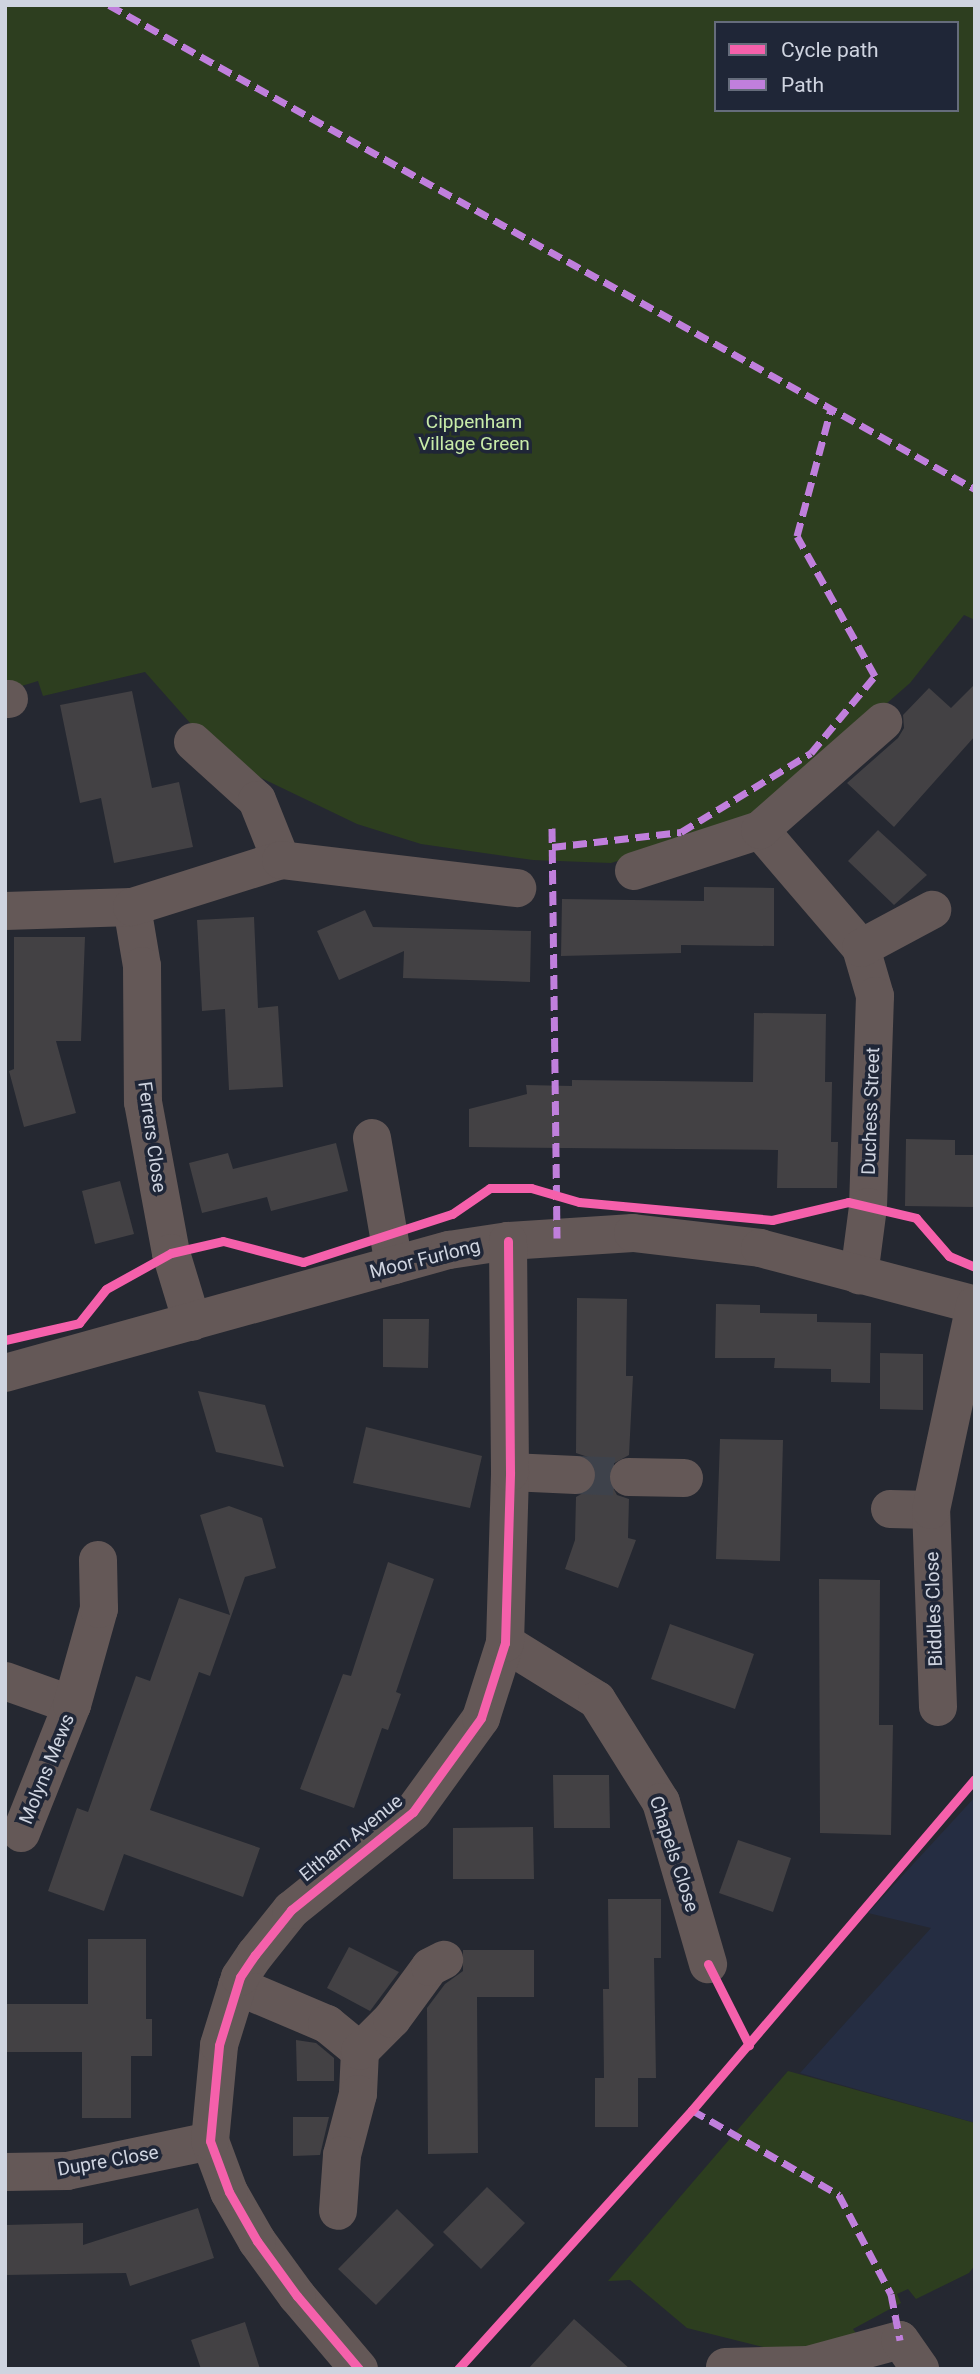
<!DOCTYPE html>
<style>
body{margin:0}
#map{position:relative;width:980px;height:2374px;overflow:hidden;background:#252831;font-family:Roboto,sans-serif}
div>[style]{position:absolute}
.built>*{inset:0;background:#252d42}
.green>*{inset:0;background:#2d3e1f}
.building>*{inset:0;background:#434144}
.minor-tunnel>*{height:38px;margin-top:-19px;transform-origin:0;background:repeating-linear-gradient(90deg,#3e424b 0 38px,transparent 0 57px)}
.minor>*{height:38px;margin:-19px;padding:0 19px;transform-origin:19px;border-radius:19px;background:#645857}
.quiet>*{height:7px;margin-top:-3.5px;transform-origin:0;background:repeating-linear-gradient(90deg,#c07fdc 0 14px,transparent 0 21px)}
.cycleway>*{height:9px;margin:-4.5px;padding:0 4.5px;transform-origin:4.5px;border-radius:4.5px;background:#f560ab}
span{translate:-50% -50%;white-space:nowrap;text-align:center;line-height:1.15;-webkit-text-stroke:7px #1f2637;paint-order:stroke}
.park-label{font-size:19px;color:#c8eba9}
.street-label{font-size:19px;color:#cfd4e0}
.frame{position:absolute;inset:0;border:7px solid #cfd4e0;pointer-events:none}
.legend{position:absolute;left:714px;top:21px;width:245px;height:91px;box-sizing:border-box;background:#1f2637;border:2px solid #656c7b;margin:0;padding:9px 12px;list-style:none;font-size:21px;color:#cfd4e0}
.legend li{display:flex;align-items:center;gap:14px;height:35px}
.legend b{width:35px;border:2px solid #656c7b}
</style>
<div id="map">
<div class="built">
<div style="clip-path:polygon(975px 1797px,975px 2123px,800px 2073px,931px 1928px,868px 1913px)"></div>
</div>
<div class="green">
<div style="clip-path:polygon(evenodd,5px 5px,975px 5px,975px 620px,964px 615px,910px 683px,783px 794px,730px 827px,611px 863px,533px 860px,421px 844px,357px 824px,253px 774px,191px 724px,145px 672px,43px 696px,38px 681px,5px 691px,5px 5px,716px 23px,957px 23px,957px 110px,716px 110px,716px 23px)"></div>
<div style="clip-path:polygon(788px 2071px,975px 2123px,975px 2265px,969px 2273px,916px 2299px,908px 2289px,897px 2294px,901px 2303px,853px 2329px,864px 2345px,779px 2351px,687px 2328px,630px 2280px,608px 2281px)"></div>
</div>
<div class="building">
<div style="clip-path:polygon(975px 684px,975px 736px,894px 827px,847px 783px,898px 738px,904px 728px,903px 715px,929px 688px,951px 708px)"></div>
<div style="clip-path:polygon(132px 691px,152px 788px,179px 782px,193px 847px,114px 863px,101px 798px,80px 803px,60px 705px)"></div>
<div style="clip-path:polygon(878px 830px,927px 875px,894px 905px,848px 861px)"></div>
<div style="clip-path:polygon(704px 887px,774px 888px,774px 946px,681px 945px,681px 953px,561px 956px,562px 899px,704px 901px)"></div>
<div style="clip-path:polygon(365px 910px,373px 927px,531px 931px,530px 982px,403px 978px,404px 951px,339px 980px,317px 931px)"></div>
<div style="clip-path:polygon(254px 917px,258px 1008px,278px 1006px,283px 1087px,229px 1090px,225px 1009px,202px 1011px,197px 920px)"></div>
<div style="clip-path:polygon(14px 937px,85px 937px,81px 1041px,56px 1041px,76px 1113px,24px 1127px,9px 1071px,14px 1069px)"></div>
<div style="clip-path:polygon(754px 1013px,826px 1014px,825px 1082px,832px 1082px,831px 1142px,838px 1142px,837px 1188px,777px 1188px,778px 1150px,469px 1147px,469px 1109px,527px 1094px,526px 1085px,572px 1086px,572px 1080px,753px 1082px)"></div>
<div style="clip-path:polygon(906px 1139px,955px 1140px,955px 1155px,975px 1155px,975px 1207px,905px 1206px)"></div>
<div style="clip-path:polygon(336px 1143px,348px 1191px,271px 1211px,267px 1197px,202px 1213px,189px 1163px,228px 1153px,233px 1169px)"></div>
<div style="clip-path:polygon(120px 1181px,134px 1234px,95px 1244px,82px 1191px)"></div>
<div style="clip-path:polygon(577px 1298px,627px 1299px,626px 1376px,633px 1376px,629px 1455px,611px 1465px,607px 1477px,617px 1495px,629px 1499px,628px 1538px,636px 1540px,618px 1588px,565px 1569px,575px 1540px,576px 1497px,594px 1487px,598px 1475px,588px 1457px,576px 1453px)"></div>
<div style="clip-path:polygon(716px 1304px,760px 1305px,760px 1313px,817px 1314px,817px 1322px,871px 1323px,870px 1383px,831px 1382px,831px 1369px,774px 1368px,775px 1358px,715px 1358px)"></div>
<div style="clip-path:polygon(383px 1319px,429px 1319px,428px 1368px,383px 1367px)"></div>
<div style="clip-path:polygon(880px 1353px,923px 1354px,923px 1410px,880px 1409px)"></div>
<div style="clip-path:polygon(198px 1391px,265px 1405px,284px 1467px,216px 1452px)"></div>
<div style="clip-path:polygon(366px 1427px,482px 1456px,470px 1508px,353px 1483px)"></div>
<div style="clip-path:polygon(720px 1439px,783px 1440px,780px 1561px,716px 1559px)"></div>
<div style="clip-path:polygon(229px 1506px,262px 1518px,276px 1568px,245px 1577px,210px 1676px,199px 1672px,150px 1810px,260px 1848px,243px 1897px,124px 1854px,104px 1911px,48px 1891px,77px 1808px,88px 1812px,136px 1676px,150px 1681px,179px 1598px,230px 1615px,200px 1515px)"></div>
<div style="clip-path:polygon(388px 1562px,434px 1579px,396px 1692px,401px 1694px,388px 1730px,382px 1728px,354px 1808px,300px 1789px,343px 1674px,351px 1676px)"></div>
<div style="clip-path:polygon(819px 1579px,880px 1580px,879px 1725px,893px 1725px,891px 1835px,820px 1833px)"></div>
<div style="clip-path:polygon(670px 1624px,754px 1654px,735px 1709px,651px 1679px)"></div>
<div style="clip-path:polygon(553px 1775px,609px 1775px,610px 1828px,554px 1828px)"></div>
<div style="clip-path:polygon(533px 1827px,534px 1879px,453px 1879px,453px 1828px)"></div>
<div style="clip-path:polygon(738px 1840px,791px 1858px,773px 1912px,719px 1893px)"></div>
<div style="clip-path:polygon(608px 1899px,661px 1899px,661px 1958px,654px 1958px,656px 2078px,638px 2078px,638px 2127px,595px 2127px,595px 2078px,604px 2078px,603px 1989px,609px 1989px)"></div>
<div style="clip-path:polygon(88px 1939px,146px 1939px,146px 2019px,152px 2019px,152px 2056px,131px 2056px,131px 2118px,82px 2118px,82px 2052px,5px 2052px,5px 2004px,88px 2004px)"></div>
<div style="clip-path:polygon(349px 1947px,399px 1972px,370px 2011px,327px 1988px)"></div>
<div style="clip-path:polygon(463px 1950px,534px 1950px,534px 1997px,477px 1997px,478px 2153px,428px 2154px,427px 2008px,445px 1984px,463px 1971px)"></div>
<div style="clip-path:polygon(296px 2040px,316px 2043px,334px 2058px,334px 2081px,297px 2081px)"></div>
<div style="clip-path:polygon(293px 2117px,329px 2117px,320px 2155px,293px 2156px)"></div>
<div style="clip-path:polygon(487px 2187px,525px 2223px,481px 2269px,443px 2232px)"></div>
<div style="clip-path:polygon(198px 2208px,214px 2258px,130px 2286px,126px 2273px,5px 2275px,5px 2225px,83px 2223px,83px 2245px)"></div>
<div style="clip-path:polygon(397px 2209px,434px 2245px,376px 2305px,338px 2269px)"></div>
<div style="clip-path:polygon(574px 2319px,630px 2369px,528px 2369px)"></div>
<div style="clip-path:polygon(245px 2322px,260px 2369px,201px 2369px,191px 2340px)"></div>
</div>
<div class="minor-tunnel">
<div style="left:576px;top:1475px;width:53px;rotate:2.2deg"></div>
</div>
<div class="minor">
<div style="left:5px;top:699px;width:4px"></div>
<div style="left:193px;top:742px;width:86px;rotate:42.2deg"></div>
<div style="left:257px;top:800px;width:65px;rotate:68.2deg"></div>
<div style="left:760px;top:830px;width:155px;rotate:49.4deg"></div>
<div style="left:861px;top:948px;width:50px;rotate:73.7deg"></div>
<div style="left:875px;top:996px;width:211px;rotate:91.9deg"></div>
<div style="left:868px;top:1207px;width:69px;rotate:97.5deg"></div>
<div style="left:634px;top:871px;width:133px;rotate:-18deg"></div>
<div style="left:760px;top:830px;width:164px;rotate:-41.3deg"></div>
<div style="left:132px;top:907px;width:60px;rotate:80.4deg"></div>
<div style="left:142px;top:966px;width:136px;rotate:89.6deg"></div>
<div style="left:143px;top:1102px;width:154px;rotate:79.5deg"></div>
<div style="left:171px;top:1253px;width:72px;rotate:73.1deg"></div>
<div style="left:5px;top:911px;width:127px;rotate:-1.8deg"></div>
<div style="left:132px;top:907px;width:156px;rotate:-17.5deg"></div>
<div style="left:281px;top:860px;width:238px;rotate:6.8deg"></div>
<div style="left:861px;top:948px;width:81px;rotate:-28.2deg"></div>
<div style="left:372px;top:1138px;width:129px;rotate:80.2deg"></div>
<div style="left:5px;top:1373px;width:461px;rotate:-15.5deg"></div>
<div style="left:449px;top:1250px;width:60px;rotate:-8.7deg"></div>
<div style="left:508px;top:1241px;width:125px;rotate:-3.7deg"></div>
<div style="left:633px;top:1233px;width:128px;rotate:6.7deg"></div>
<div style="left:760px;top:1248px;width:222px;rotate:14.8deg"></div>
<div style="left:510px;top:1472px;width:66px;rotate:2.6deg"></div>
<div style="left:629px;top:1477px;width:55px;rotate:1deg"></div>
<div style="left:890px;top:1509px;width:41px;rotate:1.4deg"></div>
<div style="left:505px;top:1643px;width:108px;rotate:31.8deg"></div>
<div style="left:597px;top:1700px;width:120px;rotate:57.9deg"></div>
<div style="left:661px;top:1802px;width:169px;rotate:73.8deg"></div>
<div style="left:5px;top:1681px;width:71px;rotate:19.7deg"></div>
<div style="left:938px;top:1707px;width:197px;rotate:-92deg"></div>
<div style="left:931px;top:1510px;width:210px;rotate:-77.9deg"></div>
<div style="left:21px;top:1833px;width:138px;rotate:-68.3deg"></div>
<div style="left:72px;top:1705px;width:100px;rotate:-74.3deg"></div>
<div style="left:99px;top:1609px;width:49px;rotate:-91.2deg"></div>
<div style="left:237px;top:1986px;width:98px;rotate:22.9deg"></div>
<div style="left:327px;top:2024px;width:43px;rotate:39.3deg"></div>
<div style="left:360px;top:2051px;width:43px;rotate:92.7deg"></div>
<div style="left:358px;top:2094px;width:63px;rotate:104.7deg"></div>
<div style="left:342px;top:2155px;width:56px;rotate:94.1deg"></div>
<div style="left:360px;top:2051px;width:45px;rotate:-45deg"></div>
<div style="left:392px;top:2019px;width:64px;rotate:-53.8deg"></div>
<div style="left:430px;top:1967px;width:16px;rotate:-27deg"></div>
<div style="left:5px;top:2172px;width:62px;rotate:-0.9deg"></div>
<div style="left:67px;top:2171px;width:146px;rotate:-11.8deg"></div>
<div style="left:725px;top:2367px;width:83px;rotate:-1.4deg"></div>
<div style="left:808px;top:2365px;width:95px;rotate:-15.2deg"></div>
<div style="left:900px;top:2340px;width:35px;rotate:55deg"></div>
<div style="left:359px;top:2369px;width:96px;rotate:-130.3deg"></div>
<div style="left:297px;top:2296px;width:68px;rotate:-126deg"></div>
<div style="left:257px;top:2241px;width:56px;rotate:-119.7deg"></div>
<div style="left:229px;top:2192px;width:54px;rotate:-110.4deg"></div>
<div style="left:210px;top:2141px;width:96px;rotate:-84.6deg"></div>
<div style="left:219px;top:2045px;width:71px;rotate:-72.8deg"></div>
<div style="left:240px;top:1977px;width:27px;rotate:-56deg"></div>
<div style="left:255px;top:1955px;width:58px;rotate:-51.3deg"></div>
<div style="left:291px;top:1910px;width:156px;rotate:-38.8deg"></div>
<div style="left:413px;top:1812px;width:116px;rotate:-54.1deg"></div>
<div style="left:481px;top:1718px;width:79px;rotate:-72.3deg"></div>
<div style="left:505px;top:1643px;width:171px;rotate:-88.3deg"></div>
<div style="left:510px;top:1472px;width:231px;rotate:-90.5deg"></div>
</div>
<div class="quiet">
<div style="left:109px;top:5px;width:992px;rotate:29.2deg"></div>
<div style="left:552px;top:828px;width:410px;rotate:89.3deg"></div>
<div style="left:552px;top:847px;width:130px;rotate:-6.6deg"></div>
<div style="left:681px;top:832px;width:152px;rotate:-31.3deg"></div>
<div style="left:811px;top:753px;width:100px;rotate:-50.3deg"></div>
<div style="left:875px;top:676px;width:160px;rotate:-119.1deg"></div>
<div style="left:797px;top:536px;width:131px;rotate:-75deg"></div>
<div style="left:692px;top:2110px;width:170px;rotate:30deg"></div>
<div style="left:839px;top:2195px;width:112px;rotate:62.3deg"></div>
<div style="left:891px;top:2294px;width:47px;rotate:78.9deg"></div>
</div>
<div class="cycleway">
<div style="left:5px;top:1340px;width:76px;rotate:-12.9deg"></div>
<div style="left:79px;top:1323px;width:43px;rotate:-51.5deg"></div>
<div style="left:106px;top:1289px;width:74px;rotate:-29deg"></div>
<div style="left:171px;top:1253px;width:53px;rotate:-13deg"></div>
<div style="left:223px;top:1241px;width:83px;rotate:14.7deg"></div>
<div style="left:303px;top:1262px;width:157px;rotate:-17.9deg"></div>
<div style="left:452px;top:1214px;width:46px;rotate:-34.4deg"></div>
<div style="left:490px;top:1188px;width:41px"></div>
<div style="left:531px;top:1188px;width:50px;rotate:16.3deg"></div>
<div style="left:579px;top:1202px;width:194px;rotate:5.3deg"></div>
<div style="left:772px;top:1220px;width:78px;rotate:-13.3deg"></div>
<div style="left:848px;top:1202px;width:70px;rotate:13.2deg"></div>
<div style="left:916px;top:1218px;width:50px;rotate:49deg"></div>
<div style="left:949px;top:1256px;width:28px;rotate:23deg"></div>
<div style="left:708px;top:1964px;width:91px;rotate:63.2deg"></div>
<div style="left:359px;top:2369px;width:96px;rotate:-130.3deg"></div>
<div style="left:297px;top:2296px;width:68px;rotate:-126deg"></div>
<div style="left:257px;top:2241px;width:56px;rotate:-119.7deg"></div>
<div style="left:229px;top:2192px;width:54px;rotate:-110.4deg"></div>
<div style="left:210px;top:2141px;width:96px;rotate:-84.6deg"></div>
<div style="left:219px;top:2045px;width:71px;rotate:-72.8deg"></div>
<div style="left:240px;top:1977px;width:27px;rotate:-56deg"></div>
<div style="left:255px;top:1955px;width:58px;rotate:-51.3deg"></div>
<div style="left:291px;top:1910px;width:156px;rotate:-38.8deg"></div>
<div style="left:413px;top:1812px;width:116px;rotate:-54.1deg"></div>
<div style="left:481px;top:1718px;width:79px;rotate:-72.3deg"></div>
<div style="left:505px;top:1643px;width:171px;rotate:-88.3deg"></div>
<div style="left:510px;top:1472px;width:231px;rotate:-90.5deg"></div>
<div style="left:458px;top:2369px;width:349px;rotate:-47.9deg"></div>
<div style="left:692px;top:2110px;width:435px;rotate:-49.5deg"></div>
</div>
<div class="park-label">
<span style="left:474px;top:433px">Cippenham<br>Village Green</span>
</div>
<div class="street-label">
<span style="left:871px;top:1111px;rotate:-88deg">Duchess Street</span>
<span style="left:152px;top:1137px;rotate:82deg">Ferrers Close</span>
<span style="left:425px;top:1259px;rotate:-14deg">Moor Furlong</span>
<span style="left:934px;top:1609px;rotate:-92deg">Biddles Close</span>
<span style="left:47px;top:1769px;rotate:-68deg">Molyns Mews</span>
<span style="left:351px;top:1838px;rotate:-39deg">Eltham Avenue</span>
<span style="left:674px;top:1854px;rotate:72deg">Chapels Close</span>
<span style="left:108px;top:2161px;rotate:-10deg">Dupre Close</span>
</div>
<div class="frame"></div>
<ul class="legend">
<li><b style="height:9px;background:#f560ab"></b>Cycle path</li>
<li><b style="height:9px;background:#c07fdc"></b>Path</li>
</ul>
</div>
